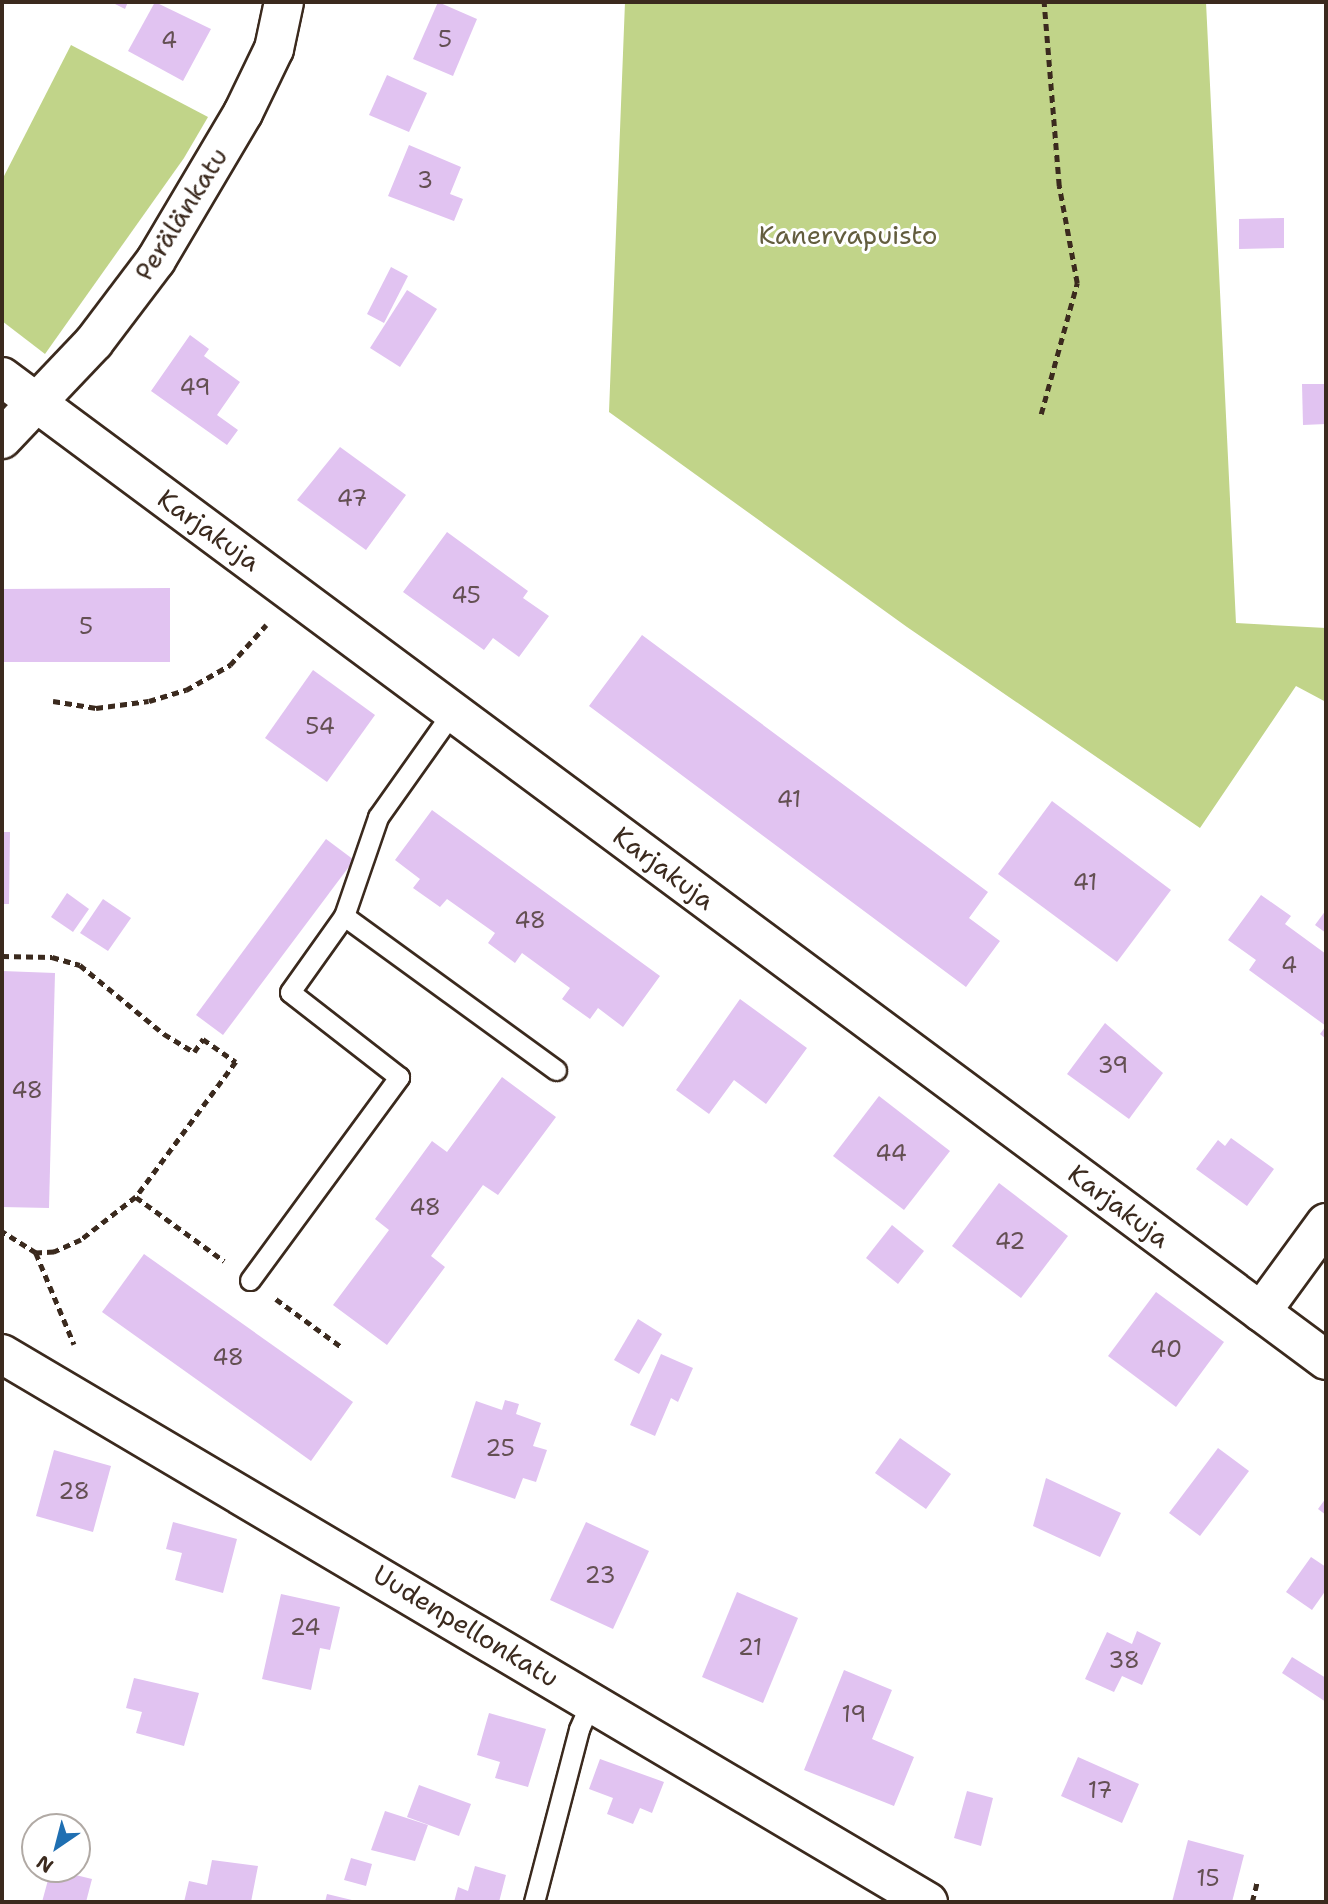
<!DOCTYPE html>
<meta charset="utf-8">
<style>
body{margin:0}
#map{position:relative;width:1328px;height:1904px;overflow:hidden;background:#fff;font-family:"Shantell Sans",sans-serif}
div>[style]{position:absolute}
.green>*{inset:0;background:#c1d489}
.building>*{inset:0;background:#e1c3f1}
.path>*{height:4.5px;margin-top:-2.25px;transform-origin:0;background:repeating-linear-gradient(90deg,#3b2a1e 0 7px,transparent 0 12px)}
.roads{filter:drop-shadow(2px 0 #3b2a1e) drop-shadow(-2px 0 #3b2a1e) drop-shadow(0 2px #3b2a1e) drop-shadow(0 -2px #3b2a1e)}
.service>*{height:19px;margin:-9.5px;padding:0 9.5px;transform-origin:9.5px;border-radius:9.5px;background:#fff}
.minor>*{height:38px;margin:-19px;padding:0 19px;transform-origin:19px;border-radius:19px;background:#fff}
span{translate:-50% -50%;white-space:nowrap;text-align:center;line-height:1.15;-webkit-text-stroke:6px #fff;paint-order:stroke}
.number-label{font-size:23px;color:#645053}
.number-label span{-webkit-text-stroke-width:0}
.street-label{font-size:26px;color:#3b2a1e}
.park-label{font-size:26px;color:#635d3e}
.frame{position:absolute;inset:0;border:4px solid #3b2a1e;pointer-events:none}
.north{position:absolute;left:21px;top:1813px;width:70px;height:70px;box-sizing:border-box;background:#fff;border:2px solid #b1aaa5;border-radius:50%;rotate:215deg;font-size:19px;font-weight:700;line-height:28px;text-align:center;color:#3b2a1e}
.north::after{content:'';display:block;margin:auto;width:24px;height:32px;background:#1f6fb2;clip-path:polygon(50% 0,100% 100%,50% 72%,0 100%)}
</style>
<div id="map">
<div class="green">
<div style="clip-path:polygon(625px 2px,1206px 2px,1236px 623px,1326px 628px,1326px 702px,1296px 686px,1200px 828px,907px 627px,609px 412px)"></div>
<div style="clip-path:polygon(71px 45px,208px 117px,184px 158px,45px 354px,2px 321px,2px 180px)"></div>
</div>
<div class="building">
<div style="clip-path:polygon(111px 2px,128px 2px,125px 9px)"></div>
<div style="clip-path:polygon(155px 2px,211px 29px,183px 81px,128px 51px)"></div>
<div style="clip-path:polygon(438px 2px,477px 19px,453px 76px,413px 59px)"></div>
<div style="clip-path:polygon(387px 75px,427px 93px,409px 132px,369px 115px)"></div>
<div style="clip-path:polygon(409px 145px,461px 167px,450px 194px,463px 199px,454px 221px,388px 196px)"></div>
<div style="clip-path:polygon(1284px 218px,1284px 248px,1239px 249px,1239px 219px)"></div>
<div style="clip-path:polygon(391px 267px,408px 276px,384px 323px,367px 314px)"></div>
<div style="clip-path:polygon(407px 290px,437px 309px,400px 367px,370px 348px)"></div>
<div style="clip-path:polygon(190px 335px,209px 349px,204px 356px,240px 382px,217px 415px,238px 430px,227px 445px,151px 391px)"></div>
<div style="clip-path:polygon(1302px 384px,1326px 384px,1326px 424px,1303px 425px)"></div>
<div style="clip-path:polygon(340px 447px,406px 495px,366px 550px,297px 500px)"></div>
<div style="clip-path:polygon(447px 532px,528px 591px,523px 598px,549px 616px,519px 657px,493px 638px,484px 650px,403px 592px)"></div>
<div style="clip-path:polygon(170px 588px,170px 662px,2px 662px,2px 589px)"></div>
<div style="clip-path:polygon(642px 635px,988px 892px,969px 918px,1000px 941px,966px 987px,589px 706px)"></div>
<div style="clip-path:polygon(313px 670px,375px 715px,327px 782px,265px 738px)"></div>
<div style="clip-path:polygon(1052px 801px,1171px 890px,1117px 962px,998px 874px)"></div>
<div style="clip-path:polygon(432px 810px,660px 976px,623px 1027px,598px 1008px,590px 1019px,562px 999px,570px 988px,522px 953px,515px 963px,488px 943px,495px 933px,447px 899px,440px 907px,413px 888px,420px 879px,395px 860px)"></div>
<div style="clip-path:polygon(2px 832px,10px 832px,9px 904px,2px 904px)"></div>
<div style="clip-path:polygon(326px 839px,354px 860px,223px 1035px,196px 1015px)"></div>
<div style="clip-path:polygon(67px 893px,89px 909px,73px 932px,51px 917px)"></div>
<div style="clip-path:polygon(1261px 895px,1291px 916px,1285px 924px,1326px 954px,1326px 1039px,1320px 1034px,1326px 1026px,1249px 970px,1256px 960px,1228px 940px)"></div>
<div style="clip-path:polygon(103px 899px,131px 918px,108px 951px,80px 933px)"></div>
<div style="clip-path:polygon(1326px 910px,1326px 933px,1315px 925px)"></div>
<div style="clip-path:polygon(2px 971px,55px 973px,49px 1208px,2px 1207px)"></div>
<div style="clip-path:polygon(740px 999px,807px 1048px,766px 1104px,734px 1080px,709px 1114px,676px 1090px)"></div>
<div style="clip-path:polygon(1105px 1023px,1163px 1073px,1129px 1119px,1067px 1074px)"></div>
<div style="clip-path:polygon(502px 1077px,556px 1117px,498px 1195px,483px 1185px,431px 1256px,445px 1267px,387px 1345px,333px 1305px,389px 1230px,375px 1219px,432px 1141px,447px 1152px)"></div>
<div style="clip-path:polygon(879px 1096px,950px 1151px,904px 1210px,833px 1156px)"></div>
<div style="clip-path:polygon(1231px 1138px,1274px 1169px,1247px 1206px,1196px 1169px,1218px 1140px,1225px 1146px)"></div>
<div style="clip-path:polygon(999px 1183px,1068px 1236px,1021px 1298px,952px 1246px)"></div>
<div style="clip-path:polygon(892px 1225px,924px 1251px,898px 1284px,866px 1258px)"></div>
<div style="clip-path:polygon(144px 1254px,353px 1402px,311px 1461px,102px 1312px)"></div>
<div style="clip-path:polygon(1156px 1292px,1224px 1342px,1176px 1407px,1108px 1356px)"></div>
<div style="clip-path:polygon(638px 1319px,662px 1334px,639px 1374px,614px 1360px)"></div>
<div style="clip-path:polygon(661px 1354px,693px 1368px,678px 1402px,671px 1398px,655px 1436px,630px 1425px)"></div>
<div style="clip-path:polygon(505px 1400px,519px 1404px,516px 1414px,541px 1423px,533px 1446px,547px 1450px,536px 1482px,523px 1478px,515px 1499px,451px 1477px,476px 1401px,502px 1410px)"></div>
<div style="clip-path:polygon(900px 1438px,951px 1474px,926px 1509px,875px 1473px)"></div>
<div style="clip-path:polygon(1218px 1448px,1249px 1471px,1200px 1536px,1169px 1513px)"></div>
<div style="clip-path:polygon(54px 1450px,111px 1466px,93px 1532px,36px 1516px)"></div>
<div style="clip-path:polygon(1046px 1478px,1121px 1513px,1100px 1557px,1033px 1526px)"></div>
<div style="clip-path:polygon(1326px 1498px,1326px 1515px,1318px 1509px)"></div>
<div style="clip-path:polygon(173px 1522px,237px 1539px,223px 1593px,175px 1580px,182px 1553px,166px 1549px)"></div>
<div style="clip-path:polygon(586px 1522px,649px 1551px,613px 1629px,550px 1600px)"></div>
<div style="clip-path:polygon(1311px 1557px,1326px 1567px,1326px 1590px,1312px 1610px,1286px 1592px)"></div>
<div style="clip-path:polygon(737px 1592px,798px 1618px,763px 1703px,702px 1677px)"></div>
<div style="clip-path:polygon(281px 1594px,340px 1607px,330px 1650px,320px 1648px,311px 1690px,262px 1679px)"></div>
<div style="clip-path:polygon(1137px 1631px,1161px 1643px,1142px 1685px,1122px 1676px,1114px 1692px,1085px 1679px,1107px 1632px,1132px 1644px)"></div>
<div style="clip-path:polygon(1292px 1657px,1326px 1678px,1326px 1702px,1282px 1673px)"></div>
<div style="clip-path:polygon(844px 1670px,892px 1690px,872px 1739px,914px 1757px,894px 1806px,804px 1770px)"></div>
<div style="clip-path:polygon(134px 1678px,199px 1693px,184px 1746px,136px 1733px,142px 1712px,126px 1708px)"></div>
<div style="clip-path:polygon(489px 1713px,546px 1729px,528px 1787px,495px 1778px,500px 1762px,477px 1755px)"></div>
<div style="clip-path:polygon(1078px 1757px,1139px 1784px,1122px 1823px,1061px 1796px)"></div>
<div style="clip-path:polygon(600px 1759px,664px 1782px,652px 1813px,640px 1808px,633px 1824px,607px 1814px,613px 1798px,589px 1789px)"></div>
<div style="clip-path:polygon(419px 1785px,471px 1804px,459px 1836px,407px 1817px)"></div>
<div style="clip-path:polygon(967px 1791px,993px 1798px,981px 1846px,954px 1838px)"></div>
<div style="clip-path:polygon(385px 1811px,428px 1825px,415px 1861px,371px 1850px)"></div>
<div style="clip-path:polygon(1188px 1840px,1244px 1855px,1232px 1902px,1172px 1902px)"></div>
<div style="clip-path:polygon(351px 1858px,372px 1864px,366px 1886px,344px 1880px)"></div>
<div style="clip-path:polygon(212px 1860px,258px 1866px,251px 1902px,184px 1902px,189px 1881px,207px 1885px)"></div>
<div style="clip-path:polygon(475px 1866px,506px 1875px,499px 1902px,454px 1902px,458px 1887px,468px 1891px)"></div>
<div style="clip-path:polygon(51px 1869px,92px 1879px,86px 1902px,42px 1902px)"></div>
<div style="clip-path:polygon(327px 1894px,356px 1901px,356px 1902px,325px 1902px)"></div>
</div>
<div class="path">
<div style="left:1041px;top:414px;width:136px;rotate:-74.6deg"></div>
<div style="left:1077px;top:283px;width:99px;rotate:-100.5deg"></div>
<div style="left:1059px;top:186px;width:185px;rotate:-94.7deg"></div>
<div style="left:53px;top:701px;width:44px;rotate:9.2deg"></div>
<div style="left:96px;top:708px;width:53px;rotate:-7.5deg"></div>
<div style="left:149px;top:701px;width:39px;rotate:-17deg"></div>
<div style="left:186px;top:690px;width:51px;rotate:-29.6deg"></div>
<div style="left:230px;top:665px;width:54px;rotate:-48deg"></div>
<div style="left:2px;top:956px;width:50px;rotate:1.1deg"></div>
<div style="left:52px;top:957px;width:29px;rotate:16deg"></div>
<div style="left:80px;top:965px;width:109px;rotate:39.4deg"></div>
<div style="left:164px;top:1034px;width:35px;rotate:31deg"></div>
<div style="left:194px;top:1052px;width:16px;rotate:-55deg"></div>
<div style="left:203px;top:1039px;width:40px;rotate:34.9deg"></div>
<div style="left:236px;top:1062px;width:168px;rotate:126.5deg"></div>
<div style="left:136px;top:1197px;width:70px;rotate:142deg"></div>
<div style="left:81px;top:1240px;width:30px;rotate:156deg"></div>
<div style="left:54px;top:1252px;width:18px;rotate:177deg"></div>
<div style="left:36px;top:1253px;width:40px;rotate:-148deg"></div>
<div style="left:136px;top:1197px;width:109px;rotate:36deg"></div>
<div style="left:36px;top:1253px;width:99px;rotate:67.3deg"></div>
<div style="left:276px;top:1299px;width:83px;rotate:36.2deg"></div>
<div style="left:1252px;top:1902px;width:21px;rotate:-76deg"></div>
</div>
<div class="roads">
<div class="service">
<div style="left:344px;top:916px;width:262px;rotate:36deg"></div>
<div style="left:250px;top:1280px;width:252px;rotate:-53.7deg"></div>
<div style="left:399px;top:1077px;width:138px;rotate:-142.1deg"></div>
<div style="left:290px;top:992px;width:93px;rotate:-54.6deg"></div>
<div style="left:344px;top:916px;width:105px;rotate:-71deg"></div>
<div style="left:378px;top:817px;width:130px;rotate:-54.7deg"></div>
<div style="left:534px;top:1902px;width:179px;rotate:-75.4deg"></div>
<div style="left:579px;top:1729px;width:32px;rotate:-66deg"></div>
</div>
<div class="minor">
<div style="left:2px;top:377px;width:1649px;rotate:36.59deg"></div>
<div style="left:2px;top:439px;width:134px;rotate:-46.5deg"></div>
<div style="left:94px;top:342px;width:103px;rotate:-52.9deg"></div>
<div style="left:156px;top:260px;width:171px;rotate:-59.4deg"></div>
<div style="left:243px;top:113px;width:71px;rotate:-64.2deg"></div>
<div style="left:274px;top:49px;width:48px;rotate:-78deg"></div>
<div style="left:1261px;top:1312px;width:110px;rotate:-53.9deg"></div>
<div style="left:2px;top:1354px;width:1076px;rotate:30.62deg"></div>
</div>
</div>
<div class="number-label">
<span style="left:445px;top:39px">5</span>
<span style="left:169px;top:40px">4</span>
<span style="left:425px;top:180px">3</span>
<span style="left:195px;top:387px">49</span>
<span style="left:352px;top:498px">47</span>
<span style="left:466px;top:595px">45</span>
<span style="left:86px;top:626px">5</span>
<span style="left:320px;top:726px">54</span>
<span style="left:789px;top:799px">41</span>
<span style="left:1085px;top:882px">41</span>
<span style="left:530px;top:920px">48</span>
<span style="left:1289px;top:965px">4</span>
<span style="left:1113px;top:1065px">39</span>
<span style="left:27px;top:1090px">48</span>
<span style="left:891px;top:1153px">44</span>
<span style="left:425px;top:1207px">48</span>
<span style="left:1010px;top:1241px">42</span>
<span style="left:1166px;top:1349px">40</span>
<span style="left:228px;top:1357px">48</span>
<span style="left:500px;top:1448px">25</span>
<span style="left:74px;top:1491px">28</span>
<span style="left:600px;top:1575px">23</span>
<span style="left:305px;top:1627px">24</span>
<span style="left:750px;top:1647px">21</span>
<span style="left:1124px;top:1660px">38</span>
<span style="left:854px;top:1714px">19</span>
<span style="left:1100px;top:1790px">17</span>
<span style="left:1208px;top:1878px">15</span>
</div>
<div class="street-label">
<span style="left:181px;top:214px;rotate:-58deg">Perälänkatu</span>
<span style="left:209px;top:530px;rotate:36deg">Karjakuja</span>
<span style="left:664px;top:868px;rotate:37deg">Karjakuja</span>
<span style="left:1119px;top:1206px;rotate:37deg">Karjakuja</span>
<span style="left:466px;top:1626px;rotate:31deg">Uudenpellonkatu</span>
</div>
<div class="park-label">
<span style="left:848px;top:235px">Kanervapuisto</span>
</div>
<div class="frame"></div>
<div class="north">N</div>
</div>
